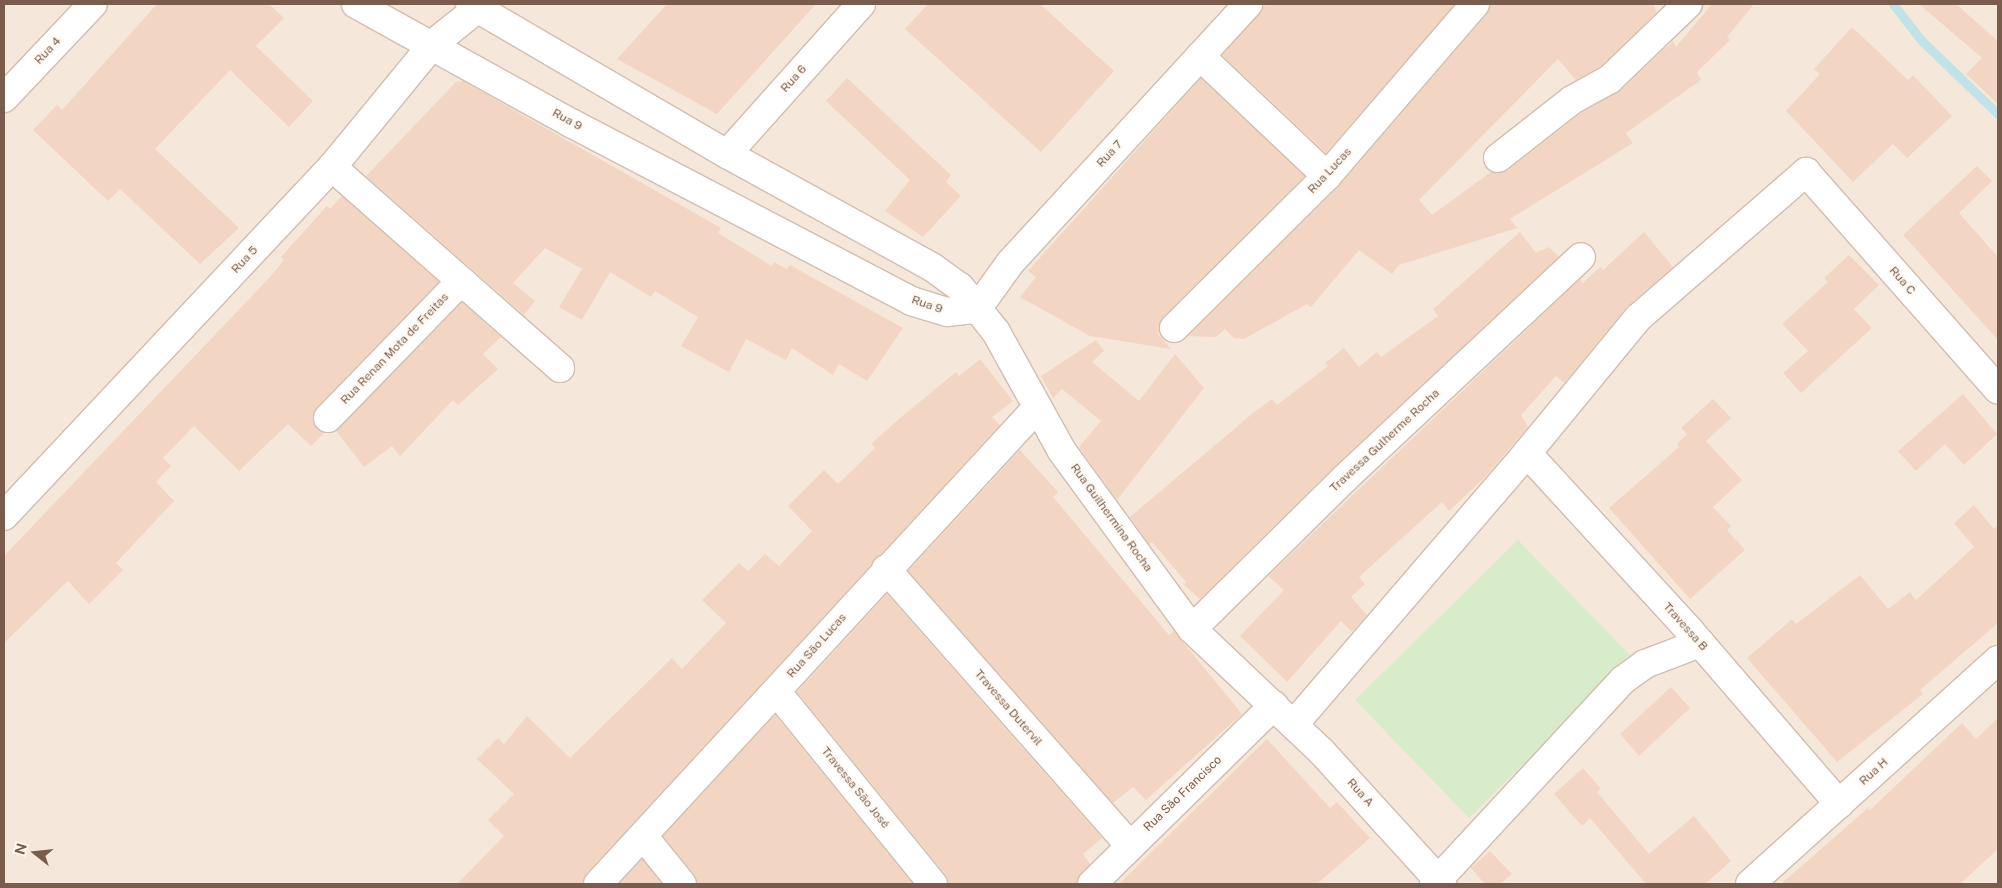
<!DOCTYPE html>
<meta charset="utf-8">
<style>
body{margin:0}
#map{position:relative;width:2002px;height:888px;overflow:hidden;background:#fdf6ec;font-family:"Public Sans",sans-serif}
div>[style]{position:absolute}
.residential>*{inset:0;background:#f5e8da}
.green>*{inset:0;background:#d8ecc9}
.stream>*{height:9px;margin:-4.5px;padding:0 4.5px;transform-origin:4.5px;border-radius:4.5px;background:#bfe3e8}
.building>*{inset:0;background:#f3d5c3}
.roads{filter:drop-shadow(1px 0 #d1beb0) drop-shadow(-1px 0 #d1beb0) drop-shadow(0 1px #d1beb0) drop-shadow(0 -1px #d1beb0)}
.minor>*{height:28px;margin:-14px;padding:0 14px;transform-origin:14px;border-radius:14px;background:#fff}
span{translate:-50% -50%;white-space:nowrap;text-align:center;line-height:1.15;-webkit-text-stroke:5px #fffaf3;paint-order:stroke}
.street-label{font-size:12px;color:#7a5c4d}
.frame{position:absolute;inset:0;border:5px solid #7a5c4d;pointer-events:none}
.north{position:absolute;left:10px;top:828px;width:50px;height:50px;-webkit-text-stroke:4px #fffaf3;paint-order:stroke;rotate:286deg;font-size:14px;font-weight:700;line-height:20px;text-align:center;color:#7a5c4d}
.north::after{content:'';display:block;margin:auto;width:18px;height:22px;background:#7a5c4d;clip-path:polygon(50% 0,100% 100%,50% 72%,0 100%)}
</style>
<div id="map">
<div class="residential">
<div style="clip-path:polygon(4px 4px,1998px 4px,1998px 884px,4px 884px)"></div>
</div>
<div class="green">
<div style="clip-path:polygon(1518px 540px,1632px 657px,1469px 818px,1355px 700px)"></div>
</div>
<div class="stream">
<div style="left:1893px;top:4px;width:46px;rotate:52.1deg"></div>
<div style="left:1921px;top:40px;width:107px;rotate:43.9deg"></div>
</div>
<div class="building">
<div style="clip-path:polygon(157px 4px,269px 4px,284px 18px,256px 46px,313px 101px,289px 127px,230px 70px,155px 149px,239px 228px,200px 264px,120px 189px,108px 201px,33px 130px,57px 105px,62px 110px)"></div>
<div style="clip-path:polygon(667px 4px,816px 4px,717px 114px,617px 59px)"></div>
<div style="clip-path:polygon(928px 4px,1040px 4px,1114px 71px,1041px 152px,905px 29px)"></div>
<div style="clip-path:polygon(1266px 4px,1455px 4px,1326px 153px,1222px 55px)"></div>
<div style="clip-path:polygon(1490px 4px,1653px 4px,1657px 12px,1601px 66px,1576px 80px,1558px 59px,1419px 200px,1432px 215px,1491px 172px,1500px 173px,1508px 170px,1581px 113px,1621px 90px,1673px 41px,1676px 47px,1712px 4px,1754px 4px,1727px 37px,1730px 40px,1697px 72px,1701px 80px,1626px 133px,1633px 143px,1510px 219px,1517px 228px,1399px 265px,1392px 274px,1359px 250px,1311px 307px,1307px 304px,1244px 339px,1234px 338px,1225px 329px,1216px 337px,1188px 336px,1339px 186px,1487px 14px)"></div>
<div style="clip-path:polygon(1919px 4px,1956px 4px,1998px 41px,1998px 104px,1966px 74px,1982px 58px)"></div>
<div style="clip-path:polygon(1852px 27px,1908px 80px,1913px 75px,1952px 116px,1907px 158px,1893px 144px,1853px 182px,1786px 111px,1820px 74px,1814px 69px)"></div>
<div style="clip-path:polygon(847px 78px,951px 175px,946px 182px,961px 196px,923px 237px,885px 211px,910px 180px,826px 101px)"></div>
<div style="clip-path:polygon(1201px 78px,1305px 176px,1163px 317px,1158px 334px,1171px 349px,1090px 336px,1020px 297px,1036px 277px,1028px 271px)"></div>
<div style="clip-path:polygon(463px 81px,721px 228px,718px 233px,772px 266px,774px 262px,787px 269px,790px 265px,903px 328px,867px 381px,839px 364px,833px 375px,792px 348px,786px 360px,746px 339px,729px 372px,681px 346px,698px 317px,655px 291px,651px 297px,610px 272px,582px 320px,559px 307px,582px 269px,545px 248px,513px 283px,535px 301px,524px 315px,366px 176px,456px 82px)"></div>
<div style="clip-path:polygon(1977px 166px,1992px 181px,1959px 213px,1998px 257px,1998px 340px,1903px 235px)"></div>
<div style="clip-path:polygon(342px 196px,439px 282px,317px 407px,313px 422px,324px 433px,311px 446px,288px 424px,239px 471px,194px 426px,163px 458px,171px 466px,156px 482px,174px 501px,116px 563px,123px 570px,89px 604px,68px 581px,4px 643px,4px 556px,269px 278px,284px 260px,281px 257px,327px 206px,330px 209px)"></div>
<div style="clip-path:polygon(1520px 232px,1536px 253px,1549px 247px,1559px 257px,1334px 467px,1200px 599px,1184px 585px,1186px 582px,1152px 542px,1149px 544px,1130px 517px,1253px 413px,1272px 399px,1277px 405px,1328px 366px,1325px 363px,1344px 348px,1359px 367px,1377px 352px,1381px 357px,1438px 316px,1433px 309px)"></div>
<div style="clip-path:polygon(1644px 232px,1673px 267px,1626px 308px,1564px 383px,1556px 376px,1521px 415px,1528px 427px,1485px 477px,1449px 511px,1442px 502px,1359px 577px,1365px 584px,1351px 597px,1367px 615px,1352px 632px,1341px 621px,1287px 682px,1240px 636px,1284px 590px,1268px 576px,1580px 279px,1583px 283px,1600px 267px,1603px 270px)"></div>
<div style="clip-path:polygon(1849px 255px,1879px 285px,1854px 309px,1872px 328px,1801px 393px,1783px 373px,1808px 351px,1782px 324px,1828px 282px,1824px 278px)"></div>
<div style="clip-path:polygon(462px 302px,501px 337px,483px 354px,498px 369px,458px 405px,453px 400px,400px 456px,392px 446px,364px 467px,336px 431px)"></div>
<div style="clip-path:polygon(1096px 340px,1104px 351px,1092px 362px,1139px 401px,1175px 354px,1204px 388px,1117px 500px,1079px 447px,1101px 421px,1062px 389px,1053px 398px,1041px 376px)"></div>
<div style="clip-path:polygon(980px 359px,1013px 401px,992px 417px,1000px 425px,587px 873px,583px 884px,457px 884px,504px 836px,488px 820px,514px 794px,477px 759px,498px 738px,504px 744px,527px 716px,570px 758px,672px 658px,682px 669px,726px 623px,702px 600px,739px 563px,748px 571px,765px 554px,779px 566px,812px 531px,788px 506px,824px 470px,838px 484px,875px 448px,871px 444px,900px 418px,956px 372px,959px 376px)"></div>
<div style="clip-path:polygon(1963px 394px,1997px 434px,1964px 465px,1945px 444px,1916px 471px,1898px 451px)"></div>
<div style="clip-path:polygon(1713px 399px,1731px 418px,1706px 441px,1742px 480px,1713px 507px,1731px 526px,1727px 530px,1745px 550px,1690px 599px,1609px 508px,1679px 447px,1677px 444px,1687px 434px,1681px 428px)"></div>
<div style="clip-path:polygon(1020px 450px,1058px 492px,1053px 497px,1169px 635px,1174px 631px,1242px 714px,1146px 800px,1133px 787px,1113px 803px,908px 571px)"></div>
<div style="clip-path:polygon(1974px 505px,1994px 529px,1998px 525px,1998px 623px,1920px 690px,1923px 694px,1837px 762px,1747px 658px,1792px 619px,1796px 624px,1860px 575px,1888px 609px,1910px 592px,1916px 600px,1974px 547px,1954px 523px)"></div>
<div style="clip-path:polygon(887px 594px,1102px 838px,1083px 854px,1090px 864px,1081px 873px,1077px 884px,948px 884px,945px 874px,797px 692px)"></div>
<div style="clip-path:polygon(1671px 687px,1690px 708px,1639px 756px,1620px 734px)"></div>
<div style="clip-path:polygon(775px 715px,913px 884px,697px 884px,694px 874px,663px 836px)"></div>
<div style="clip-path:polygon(1998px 718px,1998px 849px,1960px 884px,1781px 884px,1868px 808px,1870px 810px,1962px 723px,1976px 739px)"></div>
<div style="clip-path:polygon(1267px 739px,1330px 808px,1337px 802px,1370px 838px,1317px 884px,1119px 884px)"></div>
<div style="clip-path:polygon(1583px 768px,1601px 789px,1597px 792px,1649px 854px,1694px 816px,1731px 861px,1705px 884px,1646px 884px,1590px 818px,1582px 826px,1554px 794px)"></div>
<div style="clip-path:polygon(1490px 851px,1512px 874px,1500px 884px,1485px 884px,1471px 868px)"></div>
<div style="clip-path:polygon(642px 859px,662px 884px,619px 884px)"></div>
</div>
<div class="roads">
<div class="minor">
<div style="left:356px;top:4px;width:246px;rotate:29deg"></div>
<div style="left:571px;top:123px;width:384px;rotate:27.6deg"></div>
<div style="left:911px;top:301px;width:38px;rotate:17deg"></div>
<div style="left:947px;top:312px;width:30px;rotate:-6deg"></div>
<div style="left:470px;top:4px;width:298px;rotate:30.3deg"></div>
<div style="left:727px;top:154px;width:234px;rotate:28.9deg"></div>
<div style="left:932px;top:267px;width:34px;rotate:36deg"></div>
<div style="left:960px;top:287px;width:58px;rotate:51.3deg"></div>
<div style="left:996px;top:332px;width:136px;rotate:61deg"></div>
<div style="left:1062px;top:451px;width:220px;rotate:53.9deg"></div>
<div style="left:1192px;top:629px;width:178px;rotate:43.4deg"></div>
<div style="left:1321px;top:751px;width:180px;rotate:47.7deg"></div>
<div style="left:1200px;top:56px;width:175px;rotate:43.4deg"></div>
<div style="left:4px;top:98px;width:129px;rotate:-46.6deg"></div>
<div style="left:727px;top:154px;width:201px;rotate:-48.2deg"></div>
<div style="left:1498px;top:158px;width:94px;rotate:-38.1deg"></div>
<div style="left:1572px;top:100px;width:43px;rotate:-28.9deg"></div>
<div style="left:1610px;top:79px;width:108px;rotate:-43.9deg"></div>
<div style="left:332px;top:167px;width:304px;rotate:41.4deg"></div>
<div style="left:977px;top:309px;width:57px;rotate:-54.3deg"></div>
<div style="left:1010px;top:263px;width:352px;rotate:-47.4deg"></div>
<div style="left:1174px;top:328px;width:216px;rotate:-44.8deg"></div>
<div style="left:1327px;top:176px;width:227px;rotate:-49.3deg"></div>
<div style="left:328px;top:418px;width:191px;rotate:-45.8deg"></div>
<div style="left:1527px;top:453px;width:240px;rotate:47.5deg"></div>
<div style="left:1689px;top:630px;width:230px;rotate:49.2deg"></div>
<div style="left:4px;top:516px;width:479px;rotate:-46.8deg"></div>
<div style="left:332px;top:167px;width:159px;rotate:-50.6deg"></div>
<div style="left:433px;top:44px;width:64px;rotate:-38.7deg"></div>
<div style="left:886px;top:569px;width:369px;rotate:48.6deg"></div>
<div style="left:1192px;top:629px;width:215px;rotate:-44.6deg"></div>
<div style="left:1345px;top:478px;width:323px;rotate:-43.1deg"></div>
<div style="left:776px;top:691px;width:249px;rotate:50.9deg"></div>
<div style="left:1294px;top:724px;width:357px;rotate:-49.3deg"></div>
<div style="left:1527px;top:453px;width:175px;rotate:-50.6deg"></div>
<div style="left:1638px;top:318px;width:223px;rotate:-41deg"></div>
<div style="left:1806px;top:172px;width:290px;rotate:48.6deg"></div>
<div style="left:643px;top:836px;width:62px;rotate:50.9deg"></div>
<div style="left:598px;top:884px;width:646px;rotate:-47.32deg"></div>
<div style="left:1092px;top:884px;width:255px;rotate:-44.5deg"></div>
<div style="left:1434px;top:884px;width:278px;rotate:-47.2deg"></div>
<div style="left:1623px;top:680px;width:27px;rotate:-36deg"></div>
<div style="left:1645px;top:664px;width:59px;rotate:-20.9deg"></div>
<div style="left:1750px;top:884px;width:334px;rotate:-42.1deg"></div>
</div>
</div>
<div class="street-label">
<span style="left:48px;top:51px;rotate:-47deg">Rua 4</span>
<span style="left:794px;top:79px;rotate:-48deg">Rua 6</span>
<span style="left:567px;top:120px;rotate:29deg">Rua 9</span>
<span style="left:1110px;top:154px;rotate:-47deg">Rua 7</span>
<span style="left:1330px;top:171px;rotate:-47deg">Rua Lucas</span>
<span style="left:245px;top:260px;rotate:-47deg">Rua 5</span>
<span style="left:1902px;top:281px;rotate:49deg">Rua C</span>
<span style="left:927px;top:305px;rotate:19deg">Rua 9</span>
<span style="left:395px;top:349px;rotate:-46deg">Rua Renan Mota de Freitas</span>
<span style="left:1385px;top:441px;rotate:-43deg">Travessa Gulherme Rocha</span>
<span style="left:1111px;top:518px;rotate:54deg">Rua Guilhermina Rocha</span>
<span style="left:1685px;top:627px;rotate:48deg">Travessa B</span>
<span style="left:817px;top:646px;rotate:-48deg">Rua São Lucas</span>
<span style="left:1008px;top:708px;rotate:49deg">Travessa Dutervil</span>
<span style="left:1874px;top:772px;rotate:-42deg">Rua H</span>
<span style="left:855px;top:788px;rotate:51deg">Travessa São José</span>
<span style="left:1360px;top:793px;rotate:48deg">Rua A</span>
<span style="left:1183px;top:794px;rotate:-44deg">Rua São Francisco</span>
</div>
<div class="frame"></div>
<div class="north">N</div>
</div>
